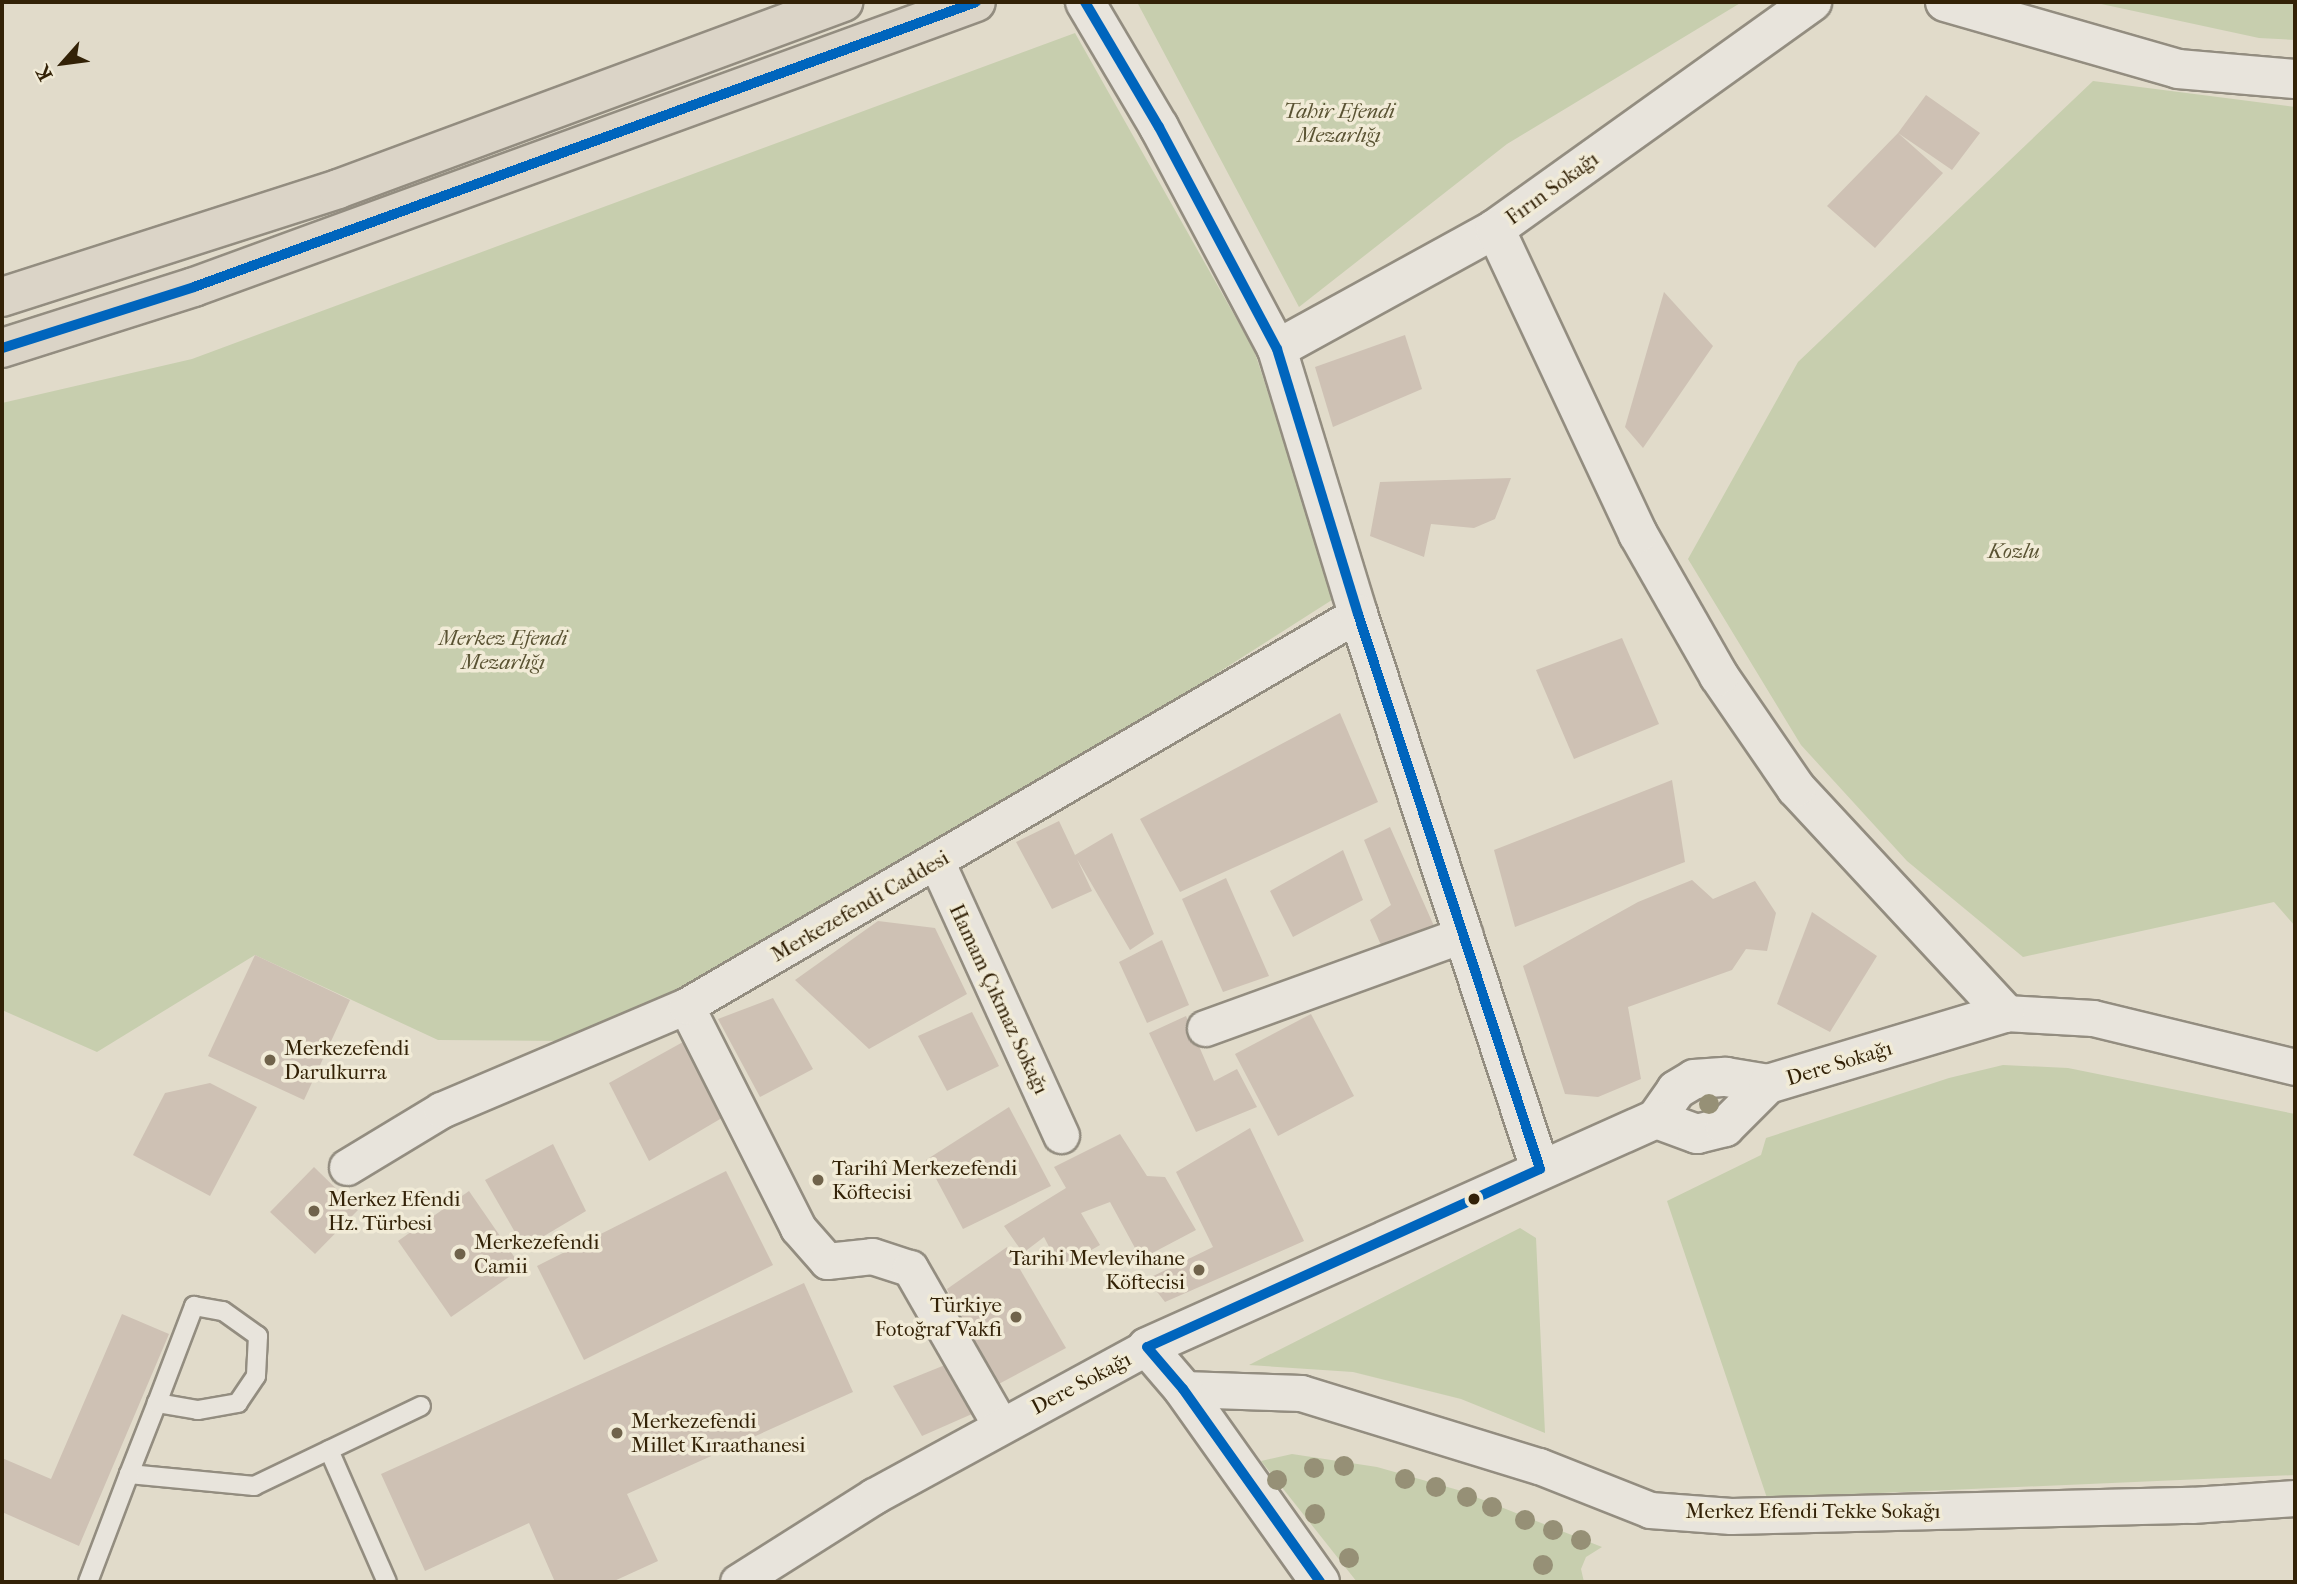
<!DOCTYPE html>
<meta charset="utf-8">
<style>
body{margin:0}
#map{position:relative;width:2297px;height:1584px;overflow:hidden;background:#e1dbca;font-family:"IM FELL French Canon",serif}
div>[style]{position:absolute}
.green>*{inset:0;background:#c7ceae}
.building>*{inset:0;background:#cec1b4}
.roads{filter:drop-shadow(2px 0 #938d80) drop-shadow(-2px 0 #938d80) drop-shadow(0 2px #938d80) drop-shadow(0 -2px #938d80)}
.lane>*{height:18px;margin:-9px;padding:0 9px;transform-origin:9px;border-radius:9px;background:#e8e4dc}
.street>*{height:35px;margin:-17.5px;padding:0 17.5px;transform-origin:17.5px;border-radius:17.5px;background:#e8e4dc}
.secondary>*{height:38px;margin:-19px;padding:0 19px;transform-origin:19px;border-radius:19px;background:#e8e4dc}
.primary>*{height:38px;margin:-19px;padding:0 19px;transform-origin:19px;border-radius:19px;background:#dbd4c7}
.bus-1>*{height:10px;margin:-5px;padding:0 5px;transform-origin:5px;border-radius:5px;background:#0065bd}
.trees>*{width:20px;height:20px;margin:-10px;border-radius:50%;background:#969076}
.dots>*{width:19px;height:19px;translate:-50% -50%;box-sizing:border-box;border:4px solid #f1ebd7;border-radius:50%}
span{translate:-50% -50%;white-space:nowrap;text-align:center;line-height:1.15;-webkit-text-stroke:7px #f1ebd7;paint-order:stroke}
.park-label{font-size:21px;color:#595232;font-style:italic}
.street-label{font-size:21px;color:#332207}
.poi-label{font-size:21px;color:#332207}
.left{translate:0 -50%;text-align:left}
.right{translate:-100% -50%;text-align:right}
.frame{position:absolute;inset:0;border:4px solid #332207;pointer-events:none}
.north{position:absolute;left:28px;top:28px;width:70px;height:70px;-webkit-text-stroke:5px #f1ebd7;paint-order:stroke;rotate:242deg;font-size:19px;font-weight:700;line-height:28px;text-align:center;color:#332207}
.north::after{content:'';display:block;margin:auto;width:24px;height:32px;background:#332207;clip-path:polygon(50% 0,100% 100%,50% 72%,0 100%)}
</style>
<div id="map">
<div class="green">
<div style="clip-path:polygon(1137px 2px,1742px 2px,1507px 144px,1299px 307px)"></div>
<div style="clip-path:polygon(2092px 2px,2295px 2px,2295px 40px,2259px 38px)"></div>
<div style="clip-path:polygon(1075px 33px,1254px 350px,1335px 598px,995px 815px,674px 993px,562px 1041px,438px 1040px,255px 955px,97px 1052px,2px 1010px,2px 403px,192px 359px)"></div>
<div style="clip-path:polygon(2093px 81px,2295px 107px,2295px 926px,2274px 902px,2023px 957px,1907px 861px,1801px 745px,1688px 559px,1798px 362px)"></div>
<div style="clip-path:polygon(2003px 1065px,2068px 1068px,2295px 1114px,2295px 1475px,1767px 1498px,1667px 1201px,1761px 1155px,1766px 1138px,1949px 1078px)"></div>
<div style="clip-path:polygon(1520px 1228px,1536px 1238px,1545px 1433px,1461px 1399px,1353px 1372px,1249px 1365px)"></div>
<div style="clip-path:polygon(1292px 1454px,1377px 1467px,1458px 1490px,1602px 1547px,1586px 1557px,1581px 1569px,1584px 1582px,1357px 1582px,1261px 1461px)"></div>
</div>
<div class="building">
<div style="clip-path:polygon(1926px 95px,1980px 133px,1952px 170px,1898px 133px,1943px 173px,1875px 248px,1827px 206px,1898px 133px)"></div>
<div style="clip-path:polygon(1664px 292px,1713px 346px,1643px 448px,1625px 427px)"></div>
<div style="clip-path:polygon(1405px 335px,1422px 389px,1333px 427px,1315px 367px)"></div>
<div style="clip-path:polygon(1511px 478px,1495px 519px,1474px 528px,1431px 524px,1424px 557px,1370px 536px,1380px 482px)"></div>
<div style="clip-path:polygon(1622px 638px,1659px 724px,1574px 759px,1536px 670px)"></div>
<div style="clip-path:polygon(1340px 713px,1378px 802px,1180px 892px,1140px 819px)"></div>
<div style="clip-path:polygon(1672px 780px,1685px 862px,1515px 927px,1494px 850px)"></div>
<div style="clip-path:polygon(1059px 821px,1075px 855px,1112px 833px,1154px 934px,1130px 950px,1077px 859px,1092px 891px,1052px 909px,1016px 842px)"></div>
<div style="clip-path:polygon(1390px 827px,1434px 926px,1381px 945px,1370px 920px,1391px 905px,1364px 840px)"></div>
<div style="clip-path:polygon(1343px 850px,1363px 900px,1293px 937px,1270px 891px)"></div>
<div style="clip-path:polygon(1226px 878px,1269px 976px,1223px 992px,1182px 899px)"></div>
<div style="clip-path:polygon(1692px 880px,1713px 899px,1755px 881px,1776px 913px,1767px 951px,1746px 949px,1732px 970px,1628px 1007px,1641px 1079px,1598px 1097px,1565px 1094px,1523px 966px,1638px 902px)"></div>
<div style="clip-path:polygon(1812px 912px,1877px 956px,1830px 1032px,1777px 1004px)"></div>
<div style="clip-path:polygon(878px 921px,935px 928px,967px 994px,869px 1049px,795px 980px)"></div>
<div style="clip-path:polygon(1162px 940px,1189px 1005px,1147px 1023px,1119px 962px)"></div>
<div style="clip-path:polygon(255px 955px,350px 1000px,304px 1100px,208px 1056px)"></div>
<div style="clip-path:polygon(773px 998px,813px 1069px,760px 1097px,718px 1019px)"></div>
<div style="clip-path:polygon(972px 1012px,999px 1066px,947px 1091px,918px 1036px)"></div>
<div style="clip-path:polygon(1311px 1014px,1354px 1096px,1278px 1136px,1235px 1054px)"></div>
<div style="clip-path:polygon(1186px 1016px,1214px 1081px,1237px 1069px,1257px 1107px,1196px 1132px,1149px 1033px)"></div>
<div style="clip-path:polygon(692px 1037px,732px 1112px,649px 1161px,609px 1083px)"></div>
<div style="clip-path:polygon(210px 1083px,257px 1107px,210px 1196px,133px 1155px,165px 1093px)"></div>
<div style="clip-path:polygon(1009px 1107px,1051px 1186px,963px 1229px,926px 1160px)"></div>
<div style="clip-path:polygon(1250px 1128px,1304px 1241px,1165px 1302px,1147px 1279px,1213px 1247px,1176px 1172px)"></div>
<div style="clip-path:polygon(1120px 1134px,1147px 1176px,1165px 1177px,1196px 1230px,1141px 1259px,1110px 1202px,1081px 1213px,1100px 1245px,1060px 1268px,1044px 1237px,1023px 1253px,1004px 1226px,1066px 1188px,1054px 1167px)"></div>
<div style="clip-path:polygon(553px 1144px,586px 1211px,524px 1248px,485px 1180px)"></div>
<div style="clip-path:polygon(314px 1167px,358px 1210px,315px 1254px,270px 1212px)"></div>
<div style="clip-path:polygon(726px 1171px,773px 1265px,584px 1360px,537px 1266px)"></div>
<div style="clip-path:polygon(469px 1191px,522px 1268px,451px 1317px,398px 1241px)"></div>
<div style="clip-path:polygon(1007px 1247px,1066px 1348px,995px 1386px,947px 1289px)"></div>
<div style="clip-path:polygon(804px 1283px,853px 1392px,627px 1494px,658px 1561px,612px 1582px,555px 1582px,529px 1523px,425px 1571px,381px 1474px)"></div>
<div style="clip-path:polygon(122px 1314px,169px 1334px,79px 1546px,2px 1512px,2px 1458px,51px 1479px)"></div>
<div style="clip-path:polygon(950px 1363px,972px 1414px,922px 1436px,893px 1386px)"></div>
</div>
<div class="roads">
<div class="lane">
<div style="left:329px;top:1450px;width:144px;rotate:66.3deg"></div>
<div style="left:129px;top:1474px;width:126px;rotate:5.5deg"></div>
<div style="left:254px;top:1486px;width:185px;rotate:-25.6deg"></div>
<div style="left:88px;top:1582px;width:116px;rotate:-69.2deg"></div>
<div style="left:129px;top:1474px;width:76px;rotate:-68.5deg"></div>
<div style="left:157px;top:1403px;width:104px;rotate:-69.1deg"></div>
<div style="left:194px;top:1306px;width:29px;rotate:10deg"></div>
<div style="left:223px;top:1311px;width:43px;rotate:35.5deg"></div>
<div style="left:258px;top:1336px;width:40px;rotate:92.9deg"></div>
<div style="left:256px;top:1376px;width:32px;rotate:124deg"></div>
<div style="left:238px;top:1403px;width:41px;rotate:170.1deg"></div>
<div style="left:198px;top:1410px;width:42px;rotate:-170.3deg"></div>
</div>
<div class="street">
<div style="left:937px;top:863px;width:299px;rotate:65.5deg"></div>
<div style="left:686px;top:1006px;width:249px;rotate:63.2deg"></div>
<div style="left:798px;top:1228px;width:44px;rotate:48.7deg"></div>
<div style="left:827px;top:1261px;width:45px;rotate:-6.3deg"></div>
<div style="left:872px;top:1256px;width:40px;rotate:18deg"></div>
<div style="left:910px;top:1268px;width:182px;rotate:60.1deg"></div>
<div style="left:2005px;top:1013px;width:88px;rotate:3.3deg"></div>
<div style="left:2093px;top:1018px;width:208px;rotate:13.6deg"></div>
<div style="left:1205px;top:1028px;width:276px;rotate:-19.9deg"></div>
<div style="left:347px;top:1167px;width:110px;rotate:-31.2deg"></div>
<div style="left:441px;top:1110px;width:266px;rotate:-23deg"></div>
<div style="left:686px;top:1006px;width:778px;rotate:-30.26deg"></div>
<div style="left:1183px;top:1389px;width:118px;rotate:1.9deg"></div>
<div style="left:1301px;top:1393px;width:249px;rotate:17.1deg"></div>
<div style="left:1539px;top:1466px;width:119px;rotate:21.6deg"></div>
<div style="left:1650px;top:1510px;width:81px;rotate:4.2deg"></div>
<div style="left:1731px;top:1516px;width:461px;rotate:-1.4deg"></div>
<div style="left:2192px;top:1505px;width:103px;rotate:-3.9deg"></div>
<div style="left:738px;top:1582px;width:161px;rotate:-32.3deg"></div>
<div style="left:874px;top:1496px;width:311px;rotate:-28.6deg"></div>
</div>
<div class="secondary">
<div style="left:1085px;top:2px;width:145px;rotate:59.4deg"></div>
<div style="left:1159px;top:127px;width:251px;rotate:62deg"></div>
<div style="left:1277px;top:349px;width:277px;rotate:73deg"></div>
<div style="left:1358px;top:614px;width:584px;rotate:71.84deg"></div>
<div style="left:1945px;top:2px;width:242px;rotate:16deg"></div>
<div style="left:2178px;top:69px;width:117px;rotate:4.9deg"></div>
<div style="left:1277px;top:349px;width:249px;rotate:-28.8deg"></div>
<div style="left:1495px;top:229px;width:390px;rotate:-35.6deg"></div>
<div style="left:1656px;top:1119px;width:35px;rotate:-55deg"></div>
<div style="left:1676px;top:1090px;width:21px;rotate:-31deg"></div>
<div style="left:1694px;top:1079px;width:32px;rotate:-4deg"></div>
<div style="left:1726px;top:1077px;width:43px;rotate:9.5deg"></div>
<div style="left:1320px;top:1582px;width:237px;rotate:-125.4deg"></div>
<div style="left:1183px;top:1389px;width:55px;rotate:-130.6deg"></div>
<div style="left:1147px;top:1347px;width:558px;rotate:-24.13deg"></div>
<div style="left:1656px;top:1119px;width:44px;rotate:20.1deg"></div>
<div style="left:1697px;top:1134px;width:29px;rotate:-14deg"></div>
<div style="left:1725px;top:1127px;width:61px;rotate:-45deg"></div>
<div style="left:1768px;top:1084px;width:247px;rotate:-16.7deg"></div>
<div style="left:2005px;top:1013px;width:307px;rotate:-132.9deg"></div>
<div style="left:1796px;top:788px;width:136px;rotate:-124.5deg"></div>
<div style="left:1719px;top:676px;width:163px;rotate:-119.7deg"></div>
<div style="left:1638px;top:534px;width:337px;rotate:-115.1deg"></div>
</div>
<div class="primary">
<div style="left:2px;top:297px;width:353px;rotate:-17.8deg"></div>
<div style="left:338px;top:189px;width:539px;rotate:-20.32deg"></div>
<div style="left:2px;top:348px;width:201px;rotate:-17.6deg"></div>
<div style="left:194px;top:287px;width:832px;rotate:-20.02deg"></div>
</div>
</div>
<div class="bus-1">
<div style="left:1085px;top:2px;width:145px;rotate:59.4deg"></div>
<div style="left:1159px;top:127px;width:251px;rotate:62deg"></div>
<div style="left:1277px;top:349px;width:277px;rotate:73deg"></div>
<div style="left:1358px;top:614px;width:584px;rotate:71.84deg"></div>
<div style="left:1540px;top:1169px;width:431px;rotate:155.6deg"></div>
<div style="left:1147px;top:1347px;width:55px;rotate:49.4deg"></div>
<div style="left:1183px;top:1389px;width:237px;rotate:54.6deg"></div>
<div style="left:2px;top:348px;width:201px;rotate:-17.6deg"></div>
<div style="left:194px;top:287px;width:832px;rotate:-20.02deg"></div>
</div>
<div class="trees">
<div style="left:1709px;top:1104px"></div>
<div style="left:1344px;top:1466px"></div>
<div style="left:1314px;top:1468px"></div>
<div style="left:1405px;top:1479px"></div>
<div style="left:1277px;top:1480px"></div>
<div style="left:1436px;top:1487px"></div>
<div style="left:1467px;top:1497px"></div>
<div style="left:1492px;top:1507px"></div>
<div style="left:1315px;top:1514px"></div>
<div style="left:1525px;top:1520px"></div>
<div style="left:1553px;top:1530px"></div>
<div style="left:1581px;top:1540px"></div>
<div style="left:1349px;top:1558px"></div>
<div style="left:1543px;top:1565px"></div>
</div>
<div class="dots">
<div style="left:270px;top:1060px;background:#70634b"></div>
<div style="left:818px;top:1180px;background:#70634b"></div>
<div style="left:1474px;top:1199px;background:#332207"></div>
<div style="left:314px;top:1211px;background:#70634b"></div>
<div style="left:460px;top:1254px;background:#70634b"></div>
<div style="left:1199px;top:1270px;background:#70634b"></div>
<div style="left:1016px;top:1317px;background:#70634b"></div>
<div style="left:617px;top:1433px;background:#70634b"></div>
</div>
<div class="park-label">
<span style="left:1339px;top:123px">Tahir Efendi<br>Mezarlığı</span>
<span style="left:2014px;top:551px">Kozlu</span>
<span style="left:503px;top:650px">Merkez Efendi<br>Mezarlığı</span>
</div>
<div class="street-label">
<span style="left:1552px;top:188px;rotate:-36deg">Fırın Sokağı</span>
<span style="left:860px;top:906px;rotate:-30deg">Merkezefendi Caddesi</span>
<span style="left:999px;top:999px;rotate:65deg">Hamam Çıkmaz Sokağı</span>
<span style="left:1839px;top:1063px;rotate:-17deg">Dere Sokağı</span>
<span style="left:1081px;top:1383px;rotate:-28deg">Dere Sokağı</span>
<span style="left:1813px;top:1511px">Merkez Efendi Tekke Sokağı</span>
</div>
<div class="poi-label">
<span class="left" style="left:284px;top:1060px">Merkezefendi<br>Darulkurra</span>
<span class="left" style="left:832px;top:1180px">Tarihî Merkezefendi<br>Köftecisi</span>
<span class="left" style="left:328px;top:1211px">Merkez Efendi<br>Hz. Türbesi</span>
<span class="left" style="left:474px;top:1254px">Merkezefendi<br>Camii</span>
<span class="right" style="left:1185px;top:1270px">Tarihi Mevlevihane<br>Köftecisi</span>
<span class="right" style="left:1002px;top:1317px">Türkiye<br>Fotoğraf Vakfı</span>
<span class="left" style="left:631px;top:1433px">Merkezefendi<br>Millet Kıraathanesi</span>
</div>
<div class="frame"></div>
<div class="north">K</div>
</div>
